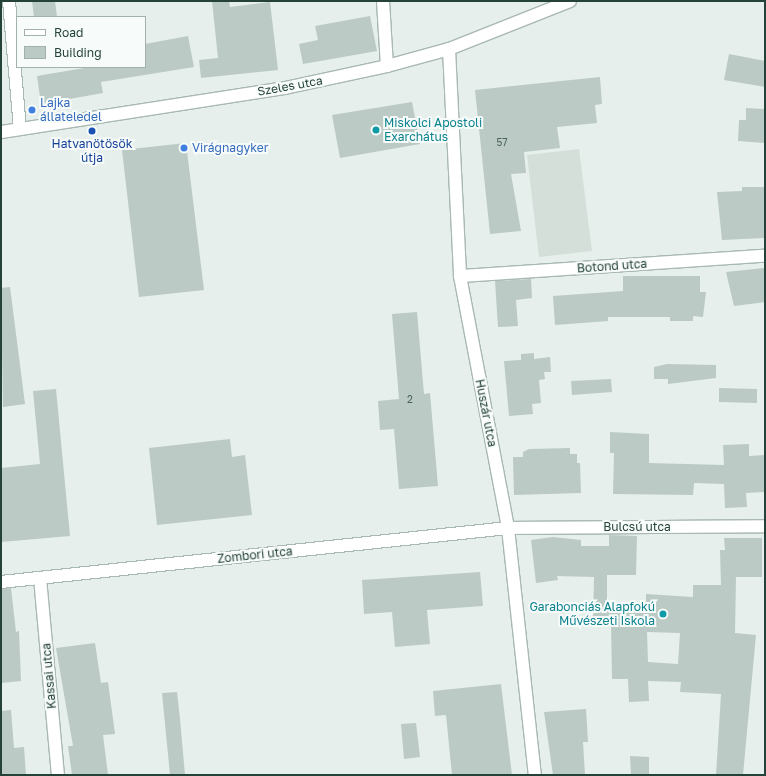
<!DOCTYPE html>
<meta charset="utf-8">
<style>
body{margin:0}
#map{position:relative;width:766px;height:776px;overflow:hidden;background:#e6efeb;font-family:"Golos Text",sans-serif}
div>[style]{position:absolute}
.built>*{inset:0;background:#d4dfda}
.building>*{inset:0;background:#bbcac4}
.roads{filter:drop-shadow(1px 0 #a8b8b2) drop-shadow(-1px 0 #a8b8b2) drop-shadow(0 1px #a8b8b2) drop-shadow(0 -1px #a8b8b2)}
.minor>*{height:12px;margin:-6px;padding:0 6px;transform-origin:6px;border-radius:6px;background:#fff}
.dots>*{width:11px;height:11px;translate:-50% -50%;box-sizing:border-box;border:2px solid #f7fbf9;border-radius:50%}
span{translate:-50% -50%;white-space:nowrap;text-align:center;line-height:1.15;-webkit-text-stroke:4px #f7fbf9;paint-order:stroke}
.number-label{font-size:10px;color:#4a645c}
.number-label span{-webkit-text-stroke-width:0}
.street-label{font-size:12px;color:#24423a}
.shop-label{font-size:12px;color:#366cbe}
.left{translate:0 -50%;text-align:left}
.culture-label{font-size:12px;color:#0d838f}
.right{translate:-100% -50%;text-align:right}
.transit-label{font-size:12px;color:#164399}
.frame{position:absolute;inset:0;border:2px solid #24423a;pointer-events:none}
.legend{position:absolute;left:16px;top:16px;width:130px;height:52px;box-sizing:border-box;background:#f7fbf9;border:1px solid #a3b1ad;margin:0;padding:5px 7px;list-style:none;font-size:12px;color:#24423a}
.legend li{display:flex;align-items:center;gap:8px;height:20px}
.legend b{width:20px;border:1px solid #a3b1ad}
</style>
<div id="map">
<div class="built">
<div style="clip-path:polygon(579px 149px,592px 251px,539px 257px,527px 155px)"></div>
</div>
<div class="building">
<div style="clip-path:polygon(32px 1px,55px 1px,57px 17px,34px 17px)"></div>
<div style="clip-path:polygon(212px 1px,229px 1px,230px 7px,270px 2px,278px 70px,201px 78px,199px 60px,218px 58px)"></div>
<div style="clip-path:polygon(370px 16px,377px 51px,303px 64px,299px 44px,318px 40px,315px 26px)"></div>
<div style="clip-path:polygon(188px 36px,194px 67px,101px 82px,103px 93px,41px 104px,37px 76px,90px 67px,145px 67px,145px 44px)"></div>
<div style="clip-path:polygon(729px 54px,765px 61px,765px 87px,724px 80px)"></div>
<div style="clip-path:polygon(600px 77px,602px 104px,595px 105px,597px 123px,557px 127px,560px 148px,524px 152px,526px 173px,511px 174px,521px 231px,490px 234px,475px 90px)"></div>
<div style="clip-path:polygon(412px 102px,420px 144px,340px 158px,332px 115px)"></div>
<div style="clip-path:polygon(746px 108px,765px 109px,765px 143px,738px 141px,739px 120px,746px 120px)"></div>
<div style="clip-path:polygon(186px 143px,204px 290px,139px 297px,122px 150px)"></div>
<div style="clip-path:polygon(742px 187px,765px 187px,765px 238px,722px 240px,717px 192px,742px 191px)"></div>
<div style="clip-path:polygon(765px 268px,765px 302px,734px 306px,726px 272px)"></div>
<div style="clip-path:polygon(623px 276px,700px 276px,700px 292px,706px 292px,703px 317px,693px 316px,693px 321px,670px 321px,670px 317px,608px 317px,608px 321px,555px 325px,553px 296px,623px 291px)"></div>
<div style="clip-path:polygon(531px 279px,532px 298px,516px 300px,518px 326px,498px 327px,495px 281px)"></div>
<div style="clip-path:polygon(10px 287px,25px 404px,3px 407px,1px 288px)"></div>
<div style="clip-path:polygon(417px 312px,424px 394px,430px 393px,438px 486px,399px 489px,394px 429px,380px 430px,378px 401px,399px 399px,392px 314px)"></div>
<div style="clip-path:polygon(534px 353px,534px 359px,550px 357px,551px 372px,544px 372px,545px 379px,539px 380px,541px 403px,532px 404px,533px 414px,509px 416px,504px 361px,521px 360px,521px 354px)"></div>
<div style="clip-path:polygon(667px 364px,716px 365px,716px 378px,668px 384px,668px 379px,654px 379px,654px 367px)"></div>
<div style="clip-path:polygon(611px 379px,612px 392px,572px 395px,571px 381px)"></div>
<div style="clip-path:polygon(719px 388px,757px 389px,757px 403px,719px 402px)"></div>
<div style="clip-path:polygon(56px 389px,70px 536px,1px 542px,1px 468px,40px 464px,33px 391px)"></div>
<div style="clip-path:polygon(610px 432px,649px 434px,649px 463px,724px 465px,723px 445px,749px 444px,749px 456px,765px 455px,765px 492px,746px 493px,747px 507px,725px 508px,724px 484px,694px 483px,693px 495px,613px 494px,614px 453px,610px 453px)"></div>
<div style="clip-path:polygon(230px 439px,232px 457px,245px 455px,252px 515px,157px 525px,149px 448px)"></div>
<div style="clip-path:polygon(570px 448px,570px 454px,577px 454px,577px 463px,580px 463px,581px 493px,514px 495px,513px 457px,523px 457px,523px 452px,529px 449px)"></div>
<div style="clip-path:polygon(evenodd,609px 535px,637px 536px,636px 575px,607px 575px,607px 606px,646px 607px,646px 594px,693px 597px,693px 585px,721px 585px,720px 550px,725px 550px,724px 538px,762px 538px,762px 577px,736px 577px,735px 633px,756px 635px,743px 775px,716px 775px,721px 694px,680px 692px,681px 682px,648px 681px,649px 701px,629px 702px,628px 679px,612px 679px,611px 622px,593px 622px,594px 577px,557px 576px,558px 580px,536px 583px,531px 540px,553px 537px,581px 540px,581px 546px,609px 546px,609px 535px,647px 632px,680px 633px,678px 664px,648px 662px,647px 632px)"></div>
<div style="clip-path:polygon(480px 572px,483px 606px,427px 610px,430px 644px,395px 647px,392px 612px,364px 614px,362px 580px)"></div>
<div style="clip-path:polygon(11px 588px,16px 632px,19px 631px,21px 681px,1px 683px,1px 589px)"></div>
<div style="clip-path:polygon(95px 643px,101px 683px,108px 682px,115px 734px,103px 735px,108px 775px,72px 775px,68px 746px,73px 746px,56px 648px)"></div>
<div style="clip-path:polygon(501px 684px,512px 775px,452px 775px,446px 715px,435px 716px,433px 691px)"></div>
<div style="clip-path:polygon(177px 692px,180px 719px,185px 775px,170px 775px,162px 693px)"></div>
<div style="clip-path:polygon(586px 709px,588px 742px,583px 742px,585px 775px,553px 775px,544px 712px)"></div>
<div style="clip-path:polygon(11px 710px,14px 748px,24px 747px,26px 775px,1px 775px,1px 711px)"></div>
<div style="clip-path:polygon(416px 723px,420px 757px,404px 759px,401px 724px)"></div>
<div style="clip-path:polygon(630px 756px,649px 757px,649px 775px,631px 775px)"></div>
</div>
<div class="roads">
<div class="minor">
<div style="left:9px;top:1px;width:128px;rotate:85.1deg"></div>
<div style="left:383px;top:1px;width:65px;rotate:86.5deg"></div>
<div style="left:449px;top:49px;width:227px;rotate:87.2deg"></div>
<div style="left:460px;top:276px;width:257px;rotate:79.2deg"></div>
<div style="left:508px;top:528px;width:248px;rotate:83.8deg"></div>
<div style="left:1px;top:132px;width:287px;rotate:-8.8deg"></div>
<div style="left:285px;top:88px;width:104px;rotate:-12.2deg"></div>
<div style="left:387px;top:66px;width:64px;rotate:-15.3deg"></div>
<div style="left:449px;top:49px;width:130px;rotate:-21.6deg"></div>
<div style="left:460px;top:276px;width:306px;rotate:-3.8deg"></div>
<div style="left:40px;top:578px;width:198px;rotate:84.8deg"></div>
<div style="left:1px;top:582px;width:510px;rotate:-6.08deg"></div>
<div style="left:508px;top:528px;width:257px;rotate:-0.4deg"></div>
</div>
</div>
<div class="dots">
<div style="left:32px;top:110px;background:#3f7fe0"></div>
<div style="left:376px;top:130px;background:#0f9aa8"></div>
<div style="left:92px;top:131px;background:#1a4fb4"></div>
<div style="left:184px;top:148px;background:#3f7fe0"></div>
<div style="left:663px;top:614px;background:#0f9aa8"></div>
</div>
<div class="number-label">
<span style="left:502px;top:143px">57</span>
<span style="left:410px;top:400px">2</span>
</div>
<div class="street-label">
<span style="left:290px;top:86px;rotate:-10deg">Szeles utca</span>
<span style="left:612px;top:266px;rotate:-4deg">Botond utca</span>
<span style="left:486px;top:413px;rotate:79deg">Huszár utca</span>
<span style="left:637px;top:527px">Bulcsú utca</span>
<span style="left:255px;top:555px;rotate:-6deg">Zombori utca</span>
<span style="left:49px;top:676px;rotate:-95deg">Kassai utca</span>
</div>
<div class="shop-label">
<span class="left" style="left:40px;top:110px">Lajka<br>állateledel</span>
<span class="left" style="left:192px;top:148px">Virágnagyker</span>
</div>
<div class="culture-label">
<span class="left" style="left:384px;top:130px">Miskolci Apostoli<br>Exarchátus</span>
<span class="right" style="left:655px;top:614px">Garabonciás Alapfokú<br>Művészeti Iskola</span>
</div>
<div class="transit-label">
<span style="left:92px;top:151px">Hatvanötösök<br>útja</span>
</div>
<div class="frame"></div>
<ul class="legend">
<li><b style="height:5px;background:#fff"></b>Road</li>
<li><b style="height:11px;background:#bbcac4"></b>Building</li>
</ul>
</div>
